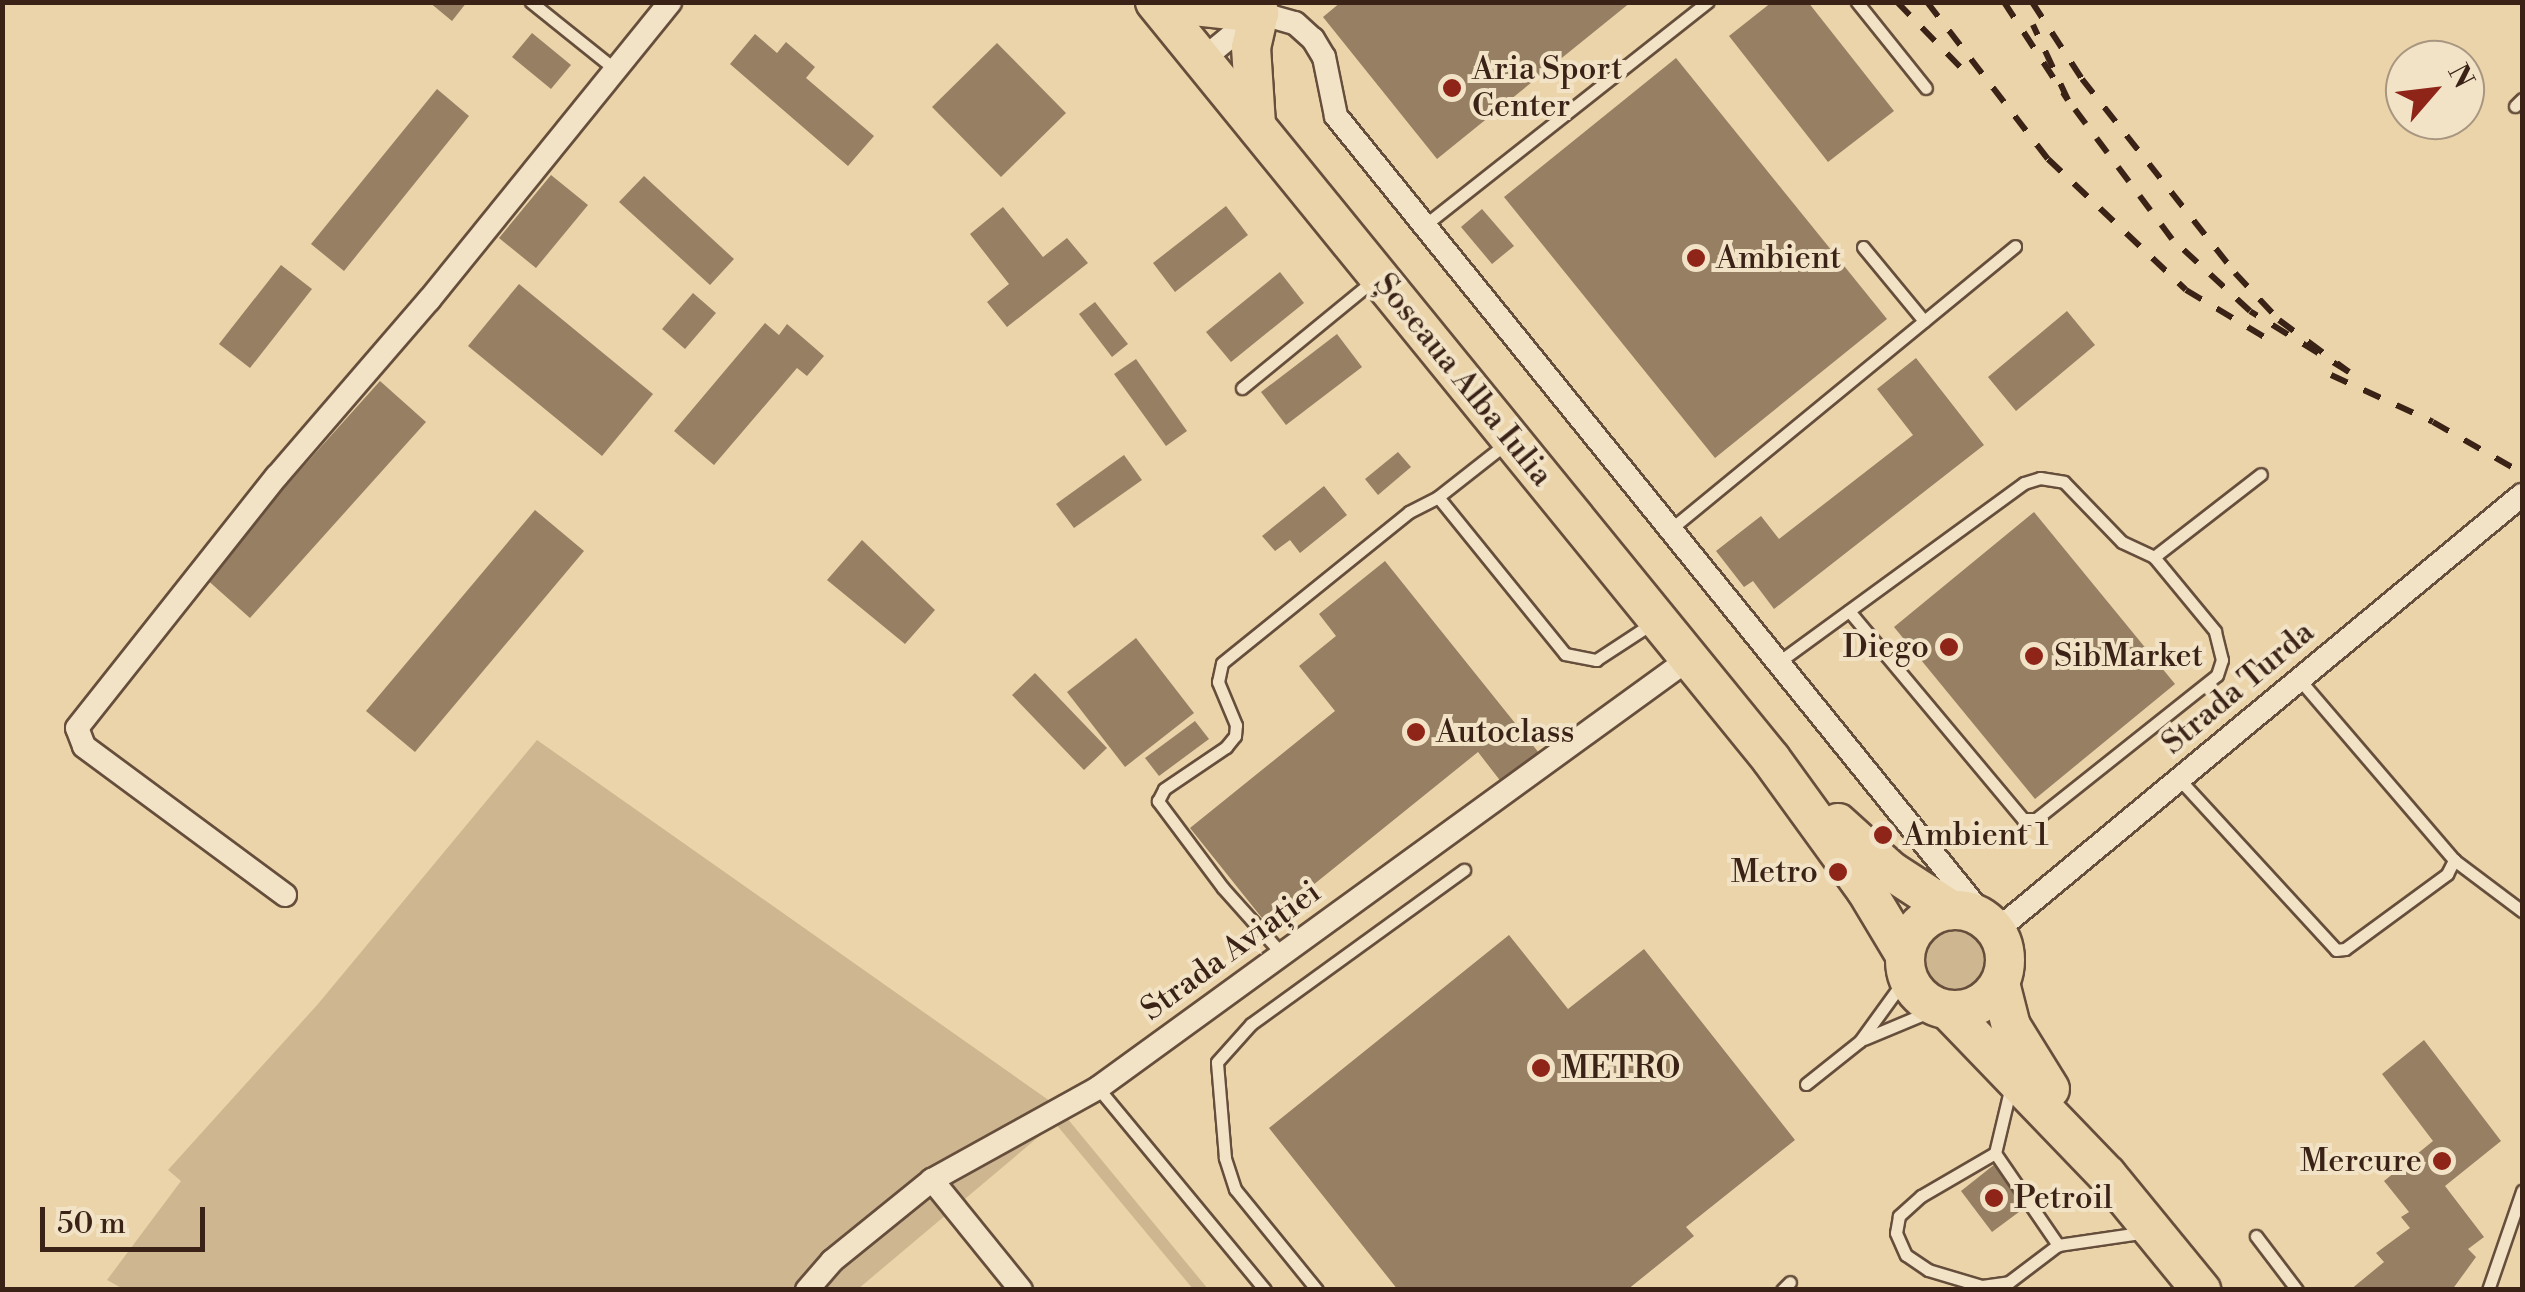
<!DOCTYPE html>
<meta charset="utf-8">
<style>
body{margin:0}
#map{position:relative;width:2525px;height:1292px;overflow:hidden;background:#ebd4a9;font-family:"Libre Bodoni",serif}
div>[style]{position:absolute}
.green>*{inset:0;background:#cdb690}
.round{border-radius:50%}
.building>*{inset:0;background:#967f63}
.roads{filter:drop-shadow(2px 0 #664e3c) drop-shadow(-2px 0 #664e3c) drop-shadow(0 2px #664e3c) drop-shadow(0 -2px #664e3c)}
.lane>*{height:11px;margin:-5.5px;padding:0 5.5px;transform-origin:5.5px;border-radius:5.5px;background:#f2e3c7}
.street>*{height:22px;margin:-11px;padding:0 11px;transform-origin:11px;border-radius:11px;background:#f2e3c7}
.primary>*{height:38px;margin:-19px;padding:0 19px;transform-origin:19px;border-radius:19px;background:#ebd4a9}
.primary>.ring{margin:-19px;padding:0;box-sizing:content-box;background:none;border:38px solid #ebd4a9;border-radius:50%}
.rail>*{height:6px;margin-top:-3px;transform-origin:0;background:repeating-linear-gradient(90deg,#3a2217 0 18px,transparent 0 36px)}
.dots>*{width:28px;height:28px;translate:-50% -50%;box-sizing:border-box;border:5px solid #f2e3c7;border-radius:50%}
span{translate:-50% -50%;white-space:nowrap;text-align:center;line-height:1.15;-webkit-text-stroke:8px #f2e3c7;paint-order:stroke}
.poi-label{font-size:32px;color:#3a2217}
.left{translate:0 -50%;text-align:left}
.right{translate:-100% -50%;text-align:right}
.street-label{font-size:32px;color:#3a2217}
.frame{position:absolute;inset:0;border:5px solid #3a2217;pointer-events:none}
.north{position:absolute;left:2385px;top:40px;width:100px;height:100px;box-sizing:border-box;background:#f2e3c7;border:2px solid #a89681;border-radius:50%;rotate:62deg;font-size:28px;font-weight:700;line-height:40px;text-align:center;color:#3a2217}
.north::after{content:'';display:block;margin:auto;width:35px;height:45px;background:#8f2418;clip-path:polygon(50% 0,100% 100%,50% 72%,0 100%)}
.scale{position:absolute;left:40px;top:1207px;width:165px;height:45px;box-sizing:border-box;border:5px solid #3a2217;border-top:0;padding-left:12px;font-size:30px;line-height:35px;white-space:nowrap;color:#3a2217;-webkit-text-stroke:8px #f2e3c7;paint-order:stroke}
</style>
<div id="map">
<div class="green">
<div style="clip-path:polygon(537px 740px,1057px 1106px,1208px 1289px,1193px 1289px,1055px 1123px,858px 1289px,125px 1290px,107px 1280px,181px 1181px,168px 1170px,318px 1004px)"></div>
<div class="round" style="left:1915px;top:921px;width:80px;height:80px"></div>
</div>
<div class="building">
<div style="clip-path:polygon(429px 2px,467px 2px,452px 21px)"></div>
<div style="clip-path:polygon(1341px 2px,1631px 2px,1437px 159px,1323px 17px)"></div>
<div style="clip-path:polygon(1772px 2px,1808px 2px,1894px 111px,1828px 162px,1729px 36px)"></div>
<div style="clip-path:polygon(532px 33px,571px 65px,551px 89px,512px 57px)"></div>
<div style="clip-path:polygon(755px 34px,777px 53px,786px 42px,815px 67px,806px 78px,874px 136px,848px 166px,730px 64px)"></div>
<div style="clip-path:polygon(997px 43px,1066px 113px,1001px 177px,932px 107px)"></div>
<div style="clip-path:polygon(1676px 58px,1887px 319px,1715px 458px,1504px 197px)"></div>
<div style="clip-path:polygon(437px 89px,469px 116px,344px 271px,311px 244px)"></div>
<div style="clip-path:polygon(551px 175px,588px 205px,536px 268px,499px 238px)"></div>
<div style="clip-path:polygon(644px 176px,734px 259px,710px 285px,619px 202px)"></div>
<div style="clip-path:polygon(1226px 206px,1248px 235px,1175px 292px,1153px 263px)"></div>
<div style="clip-path:polygon(1003px 207px,1043px 257px,1067px 238px,1088px 263px,1007px 327px,987px 302px,1009px 284px,970px 234px)"></div>
<div style="clip-path:polygon(1482px 209px,1514px 246px,1492px 264px,1461px 227px)"></div>
<div style="clip-path:polygon(281px 265px,312px 289px,250px 368px,219px 344px)"></div>
<div style="clip-path:polygon(1280px 272px,1304px 303px,1231px 362px,1206px 332px)"></div>
<div style="clip-path:polygon(519px 284px,653px 394px,602px 456px,468px 346px)"></div>
<div style="clip-path:polygon(693px 293px,716px 313px,685px 349px,662px 329px)"></div>
<div style="clip-path:polygon(1095px 302px,1128px 344px,1112px 357px,1079px 314px)"></div>
<div style="clip-path:polygon(2067px 311px,2095px 345px,2016px 411px,1988px 377px)"></div>
<div style="clip-path:polygon(765px 323px,779px 335px,787px 324px,824px 356px,807px 376px,797px 368px,714px 465px,674px 431px)"></div>
<div style="clip-path:polygon(1337px 334px,1362px 367px,1286px 425px,1261px 392px)"></div>
<div style="clip-path:polygon(1916px 358px,1984px 445px,1774px 609px,1753px 581px,1744px 587px,1716px 551px,1761px 516px,1779px 539px,1913px 435px,1877px 389px)"></div>
<div style="clip-path:polygon(1136px 359px,1187px 431px,1166px 446px,1114px 374px)"></div>
<div style="clip-path:polygon(380px 381px,426px 422px,250px 618px,204px 577px)"></div>
<div style="clip-path:polygon(1398px 452px,1411px 467px,1378px 495px,1365px 479px)"></div>
<div style="clip-path:polygon(1124px 455px,1142px 480px,1074px 528px,1056px 504px)"></div>
<div style="clip-path:polygon(1324px 486px,1347px 515px,1300px 553px,1290px 540px,1275px 551px,1262px 536px)"></div>
<div style="clip-path:polygon(535px 510px,584px 551px,415px 752px,366px 711px)"></div>
<div style="clip-path:polygon(2034px 512px,2175px 684px,2035px 799px,1894px 627px)"></div>
<div style="clip-path:polygon(862px 540px,935px 610px,905px 644px,827px 580px)"></div>
<div style="clip-path:polygon(1385px 561px,1539px 753px,1502px 783px,1478px 752px,1266px 923px,1190px 828px,1335px 711px,1299px 666px,1336px 636px,1319px 614px)"></div>
<div style="clip-path:polygon(1136px 638px,1194px 713px,1125px 767px,1067px 692px)"></div>
<div style="clip-path:polygon(1035px 673px,1107px 748px,1084px 770px,1012px 695px)"></div>
<div style="clip-path:polygon(1195px 721px,1209px 739px,1159px 776px,1145px 758px)"></div>
<div style="clip-path:polygon(1509px 935px,1568px 1009px,1644px 949px,1795px 1140px,1686px 1227px,1694px 1236px,1627px 1290px,1398px 1290px,1269px 1128px)"></div>
<div style="clip-path:polygon(2424px 1040px,2501px 1141px,2445px 1186px,2484px 1237px,2468px 1249px,2476px 1257px,2452px 1290px,2350px 1290px,2384px 1262px,2376px 1253px,2410px 1228px,2401px 1217px,2409px 1212px,2384px 1181px,2433px 1141px,2382px 1074px)"></div>
<div style="clip-path:polygon(1995px 1164px,2027px 1206px,1992px 1232px,1961px 1191px)"></div>
</div>
<div class="roads">
<div class="lane">
<div style="left:531px;top:2px;width:109px;rotate:38.7deg"></div>
<div style="left:1857px;top:2px;width:110px;rotate:51.3deg"></div>
<div style="left:2515px;top:106px;width:10px;rotate:-45deg"></div>
<div style="left:1425px;top:225px;width:360px;rotate:-38.3deg"></div>
<div style="left:1863px;top:247px;width:96px;rotate:50.5deg"></div>
<div style="left:1242px;top:388px;width:172px;rotate:-39.3deg"></div>
<div style="left:1438px;top:497px;width:202px;rotate:51deg"></div>
<div style="left:1565px;top:654px;width:32px;rotate:11deg"></div>
<div style="left:1596px;top:660px;width:66px;rotate:-33.2deg"></div>
<div style="left:1672px;top:528px;width:444px;rotate:-39.4deg"></div>
<div style="left:1849px;top:611px;width:271px;rotate:50.1deg"></div>
<div style="left:2023px;top:819px;width:13px"></div>
<div style="left:2036px;top:819px;width:231px;rotate:-38.5deg"></div>
<div style="left:2217px;top:675px;width:16px;rotate:-72deg"></div>
<div style="left:2222px;top:660px;width:30px;rotate:-104deg"></div>
<div style="left:2215px;top:631px;width:96px;rotate:-129.5deg"></div>
<div style="left:1780px;top:661px;width:302px;rotate:-36.1deg"></div>
<div style="left:2024px;top:483px;width:17px;rotate:-17deg"></div>
<div style="left:2040px;top:478px;width:24px;rotate:9deg"></div>
<div style="left:2064px;top:482px;width:83px;rotate:46deg"></div>
<div style="left:2122px;top:542px;width:35px;rotate:25deg"></div>
<div style="left:2154px;top:557px;width:135px;rotate:-37.8deg"></div>
<div style="left:2299px;top:679px;width:238px;rotate:49.4deg"></div>
<div style="left:2454px;top:860px;width:85px;rotate:36.9deg"></div>
<div style="left:2179px;top:779px;width:232px;rotate:47.4deg"></div>
<div style="left:2336px;top:950px;width:9px;rotate:-6deg"></div>
<div style="left:2345px;top:949px;width:127px;rotate:-36.3deg"></div>
<div style="left:2447px;top:874px;width:16px;rotate:-63deg"></div>
<div style="left:1282px;top:954px;width:89px;rotate:-131.8deg"></div>
<div style="left:1223px;top:888px;width:109px;rotate:-126.8deg"></div>
<div style="left:1158px;top:801px;width:13px;rotate:-63deg"></div>
<div style="left:1164px;top:789px;width:75px;rotate:-34.1deg"></div>
<div style="left:1226px;top:747px;width:14px;rotate:-51deg"></div>
<div style="left:1235px;top:736px;width:11px;rotate:-85deg"></div>
<div style="left:1236px;top:725px;width:47px;rotate:-112.7deg"></div>
<div style="left:1218px;top:682px;width:19px;rotate:-78deg"></div>
<div style="left:1222px;top:663px;width:240px;rotate:-38.9deg"></div>
<div style="left:1409px;top:512px;width:33px;rotate:-27deg"></div>
<div style="left:1438px;top:497px;width:89px;rotate:-38.2deg"></div>
<div style="left:1864px;top:1039px;width:80px;rotate:-22.7deg"></div>
<div style="left:1806px;top:1084px;width:69px;rotate:-38.5deg"></div>
<div style="left:1860px;top:1041px;width:80px;rotate:-54.1deg"></div>
<div style="left:2011px;top:1086px;width:69px;rotate:103.4deg"></div>
<div style="left:1995px;top:1153px;width:112px;rotate:55.6deg"></div>
<div style="left:2058px;top:1245px;width:90px;rotate:-8.3deg"></div>
<div style="left:1098px;top:1088px;width:262px;rotate:50.4deg"></div>
<div style="left:1995px;top:1153px;width:86px;rotate:149.8deg"></div>
<div style="left:1921px;top:1196px;width:30px;rotate:138deg"></div>
<div style="left:1899px;top:1216px;width:17px;rotate:100deg"></div>
<div style="left:1896px;top:1233px;width:24px;rotate:66deg"></div>
<div style="left:1906px;top:1255px;width:27px;rotate:34deg"></div>
<div style="left:1928px;top:1270px;width:56px;rotate:16.5deg"></div>
<div style="left:1982px;top:1286px;width:27px;rotate:-8deg"></div>
<div style="left:2009px;top:1282px;width:61px;rotate:-37.1deg"></div>
<div style="left:2256px;top:1236px;width:68px;rotate:52.8deg"></div>
<div style="left:1317px;top:1290px;width:130px;rotate:-129.1deg"></div>
<div style="left:1235px;top:1189px;width:33px;rotate:-108deg"></div>
<div style="left:1225px;top:1158px;width:96px;rotate:-94.8deg"></div>
<div style="left:1217px;top:1062px;width:51px;rotate:-48.2deg"></div>
<div style="left:1251px;top:1024px;width:263px;rotate:-35.9deg"></div>
<div style="left:1782px;top:1290px;width:11px;rotate:-45deg"></div>
<div style="left:2488px;top:1290px;width:105px;rotate:-71deg"></div>
</div>
<div class="street">
<div style="left:1202px;top:60px;width:74px;rotate:-39.5deg"></div>
<div style="left:1259px;top:13px;width:37px;rotate:16deg"></div>
<div style="left:1295px;top:23px;width:24px;rotate:42deg"></div>
<div style="left:1313px;top:39px;width:21px;rotate:59deg"></div>
<div style="left:1324px;top:57px;width:60px;rotate:78.5deg"></div>
<div style="left:1336px;top:116px;width:1038px;rotate:51.02deg"></div>
<div style="left:285px;top:895px;width:250px;rotate:-143.5deg"></div>
<div style="left:84px;top:746px;width:19px;rotate:-111deg"></div>
<div style="left:77px;top:728px;width:322px;rotate:-51.6deg"></div>
<div style="left:277px;top:476px;width:233px;rotate:-49.2deg"></div>
<div style="left:429px;top:300px;width:383px;rotate:-51deg"></div>
<div style="left:1996px;top:931px;width:683px;rotate:-39.66deg"></div>
<div style="left:932px;top:1180px;width:141px;rotate:51deg"></div>
<div style="left:807px;top:1290px;width:38px;rotate:-49deg"></div>
<div style="left:832px;top:1261px;width:129px;rotate:-39deg"></div>
<div style="left:932px;top:1180px;width:190px;rotate:-29deg"></div>
<div style="left:1098px;top:1088px;width:732px;rotate:-35.99deg"></div>
</div>
<div class="primary">
<div style="left:1155px;top:2px;width:976px;rotate:50.86deg"></div>
<div style="left:1771px;top:759px;width:162px;rotate:54.1deg"></div>
<div style="left:1866px;top:890px;width:76px;rotate:59deg"></div>
<div style="left:1157px;top:2px;width:103px;rotate:6.2deg"></div>
<div style="left:1259px;top:13px;width:35px;rotate:103deg"></div>
<div style="left:1251px;top:47px;width:77px;rotate:86.3deg"></div>
<div style="left:1838px;top:823px;width:72px;rotate:42.2deg"></div>
<div style="left:1891px;top:871px;width:72px;rotate:33deg"></div>
<div class="ring" style="left:1905px;top:910px;width:62px;height:62px"></div>
<div style="left:2000px;top:983px;width:44px;rotate:75.7deg"></div>
<div style="left:2011px;top:1026px;width:74px;rotate:58.2deg"></div>
<div style="left:1949px;top:1011px;width:228px;rotate:46.1deg"></div>
<div style="left:2107px;top:1175px;width:149px;rotate:50.7deg"></div>
</div>
</div>
<div class="rail">
<div style="left:1897px;top:2px;width:98px;rotate:45.8deg"></div>
<div style="left:1927px;top:2px;width:198px;rotate:52.4deg"></div>
<div style="left:2048px;top:159px;width:190px;rotate:43.5deg"></div>
<div style="left:2186px;top:290px;width:93px;rotate:31deg"></div>
<div style="left:2004px;top:2px;width:117px;rotate:56.9deg"></div>
<div style="left:2068px;top:100px;width:83px;rotate:-115deg"></div>
<div style="left:2032px;top:2px;width:92px;rotate:57deg"></div>
<div style="left:2082px;top:79px;width:247px;rotate:51.7deg"></div>
<div style="left:2235px;top:273px;width:64px;rotate:46.9deg"></div>
<div style="left:2279px;top:320px;width:87px;rotate:36.6deg"></div>
<div style="left:2349px;top:372px;width:116px;rotate:-148.4deg"></div>
<div style="left:2250px;top:311px;width:106px;rotate:-137.3deg"></div>
<div style="left:2172px;top:239px;width:174px;rotate:-126.8deg"></div>
<div style="left:2331px;top:375px;width:112px;rotate:24.7deg"></div>
<div style="left:2433px;top:422px;width:103px;rotate:29.8deg"></div>
</div>
<div class="dots">
<div style="left:1452px;top:88px;background:#8f2418"></div>
<div style="left:1696px;top:258px;background:#8f2418"></div>
<div style="left:1949px;top:647px;background:#8f2418"></div>
<div style="left:2034px;top:656px;background:#8f2418"></div>
<div style="left:1416px;top:732px;background:#8f2418"></div>
<div style="left:1883px;top:835px;background:#8f2418"></div>
<div style="left:1838px;top:872px;background:#8f2418"></div>
<div style="left:1541px;top:1068px;background:#8f2418"></div>
<div style="left:2442px;top:1161px;background:#8f2418"></div>
<div style="left:1994px;top:1198px;background:#8f2418"></div>
</div>
<div class="poi-label">
<span class="left" style="left:1472px;top:88px">Aria Sport<br>Center</span>
<span class="left" style="left:1716px;top:258px">Ambient</span>
<span class="right" style="left:1929px;top:647px">Diego</span>
<span class="left" style="left:2054px;top:656px">SibMarket</span>
<span class="left" style="left:1436px;top:732px">Autoclass</span>
<span class="left" style="left:1903px;top:835px">Ambient 1</span>
<span class="right" style="left:1818px;top:872px">Metro</span>
<span class="left" style="left:1561px;top:1068px">METRO</span>
<span class="right" style="left:2422px;top:1161px">Mercure</span>
<span class="left" style="left:2014px;top:1198px">Petroil</span>
</div>
<div class="street-label">
<span style="left:1463px;top:380px;rotate:51deg">Șoseaua Alba Iulia</span>
<span style="left:2238px;top:688px;rotate:-40deg">Strada Turda</span>
<span style="left:1231px;top:951px;rotate:-36deg">Strada Aviației</span>
</div>
<div class="frame"></div>
<div class="north">N</div>
<div class="scale">50 m</div>
</div>
